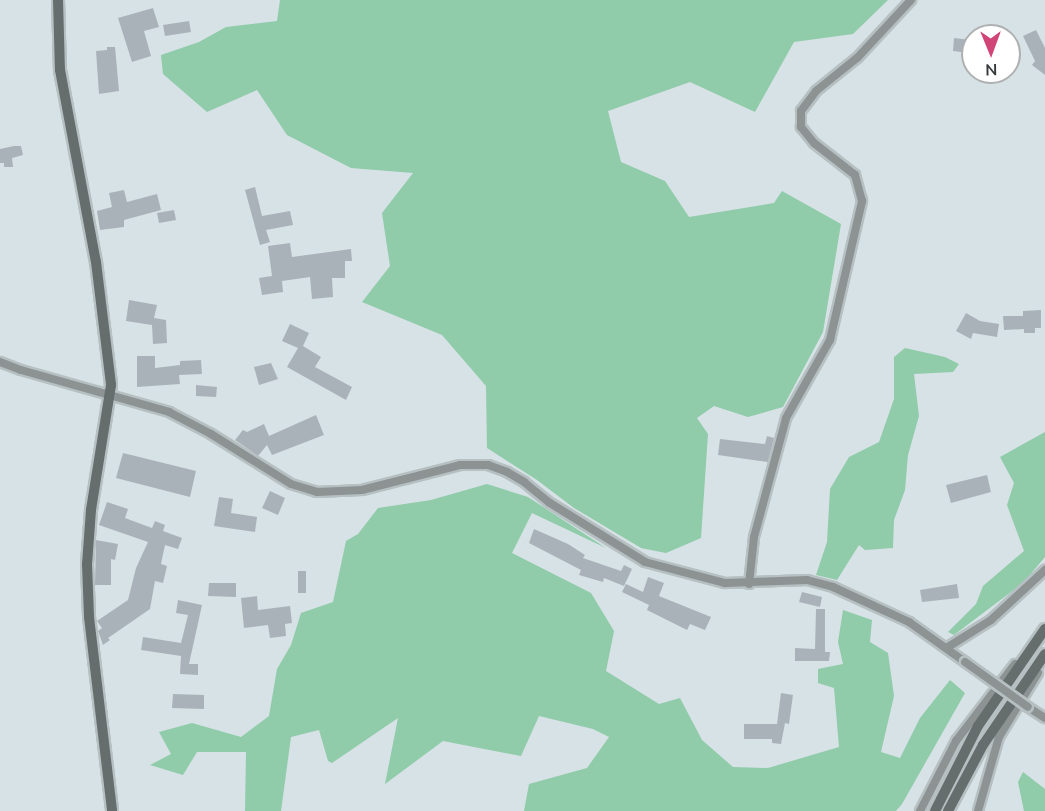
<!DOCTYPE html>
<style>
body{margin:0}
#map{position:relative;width:1045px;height:811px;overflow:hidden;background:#d6e2e5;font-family:Mulish,sans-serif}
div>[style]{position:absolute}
.green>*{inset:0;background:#90cbaa}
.building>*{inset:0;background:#aab2b9}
.roads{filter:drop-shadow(2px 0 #b6c0c3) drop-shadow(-2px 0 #b6c0c3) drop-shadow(0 2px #b6c0c3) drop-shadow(0 -2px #b6c0c3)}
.street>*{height:8px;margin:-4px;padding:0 4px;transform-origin:4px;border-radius:4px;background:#8d9392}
.secondary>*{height:10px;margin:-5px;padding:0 5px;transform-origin:5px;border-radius:5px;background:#666e6d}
.bridges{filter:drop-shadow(2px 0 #b6c0c3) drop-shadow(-2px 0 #b6c0c3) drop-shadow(0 2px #b6c0c3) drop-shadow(0 -2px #b6c0c3)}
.street-bridge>*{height:8px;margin:-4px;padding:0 4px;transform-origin:4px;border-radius:4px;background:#8d9392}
span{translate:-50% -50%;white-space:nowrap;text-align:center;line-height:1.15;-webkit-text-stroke:6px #fff;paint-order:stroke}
.north{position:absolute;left:961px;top:24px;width:60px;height:60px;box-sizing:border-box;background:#fff;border:2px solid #afb0b1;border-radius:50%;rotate:179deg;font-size:16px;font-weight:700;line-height:24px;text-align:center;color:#363a3c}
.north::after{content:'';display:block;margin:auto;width:21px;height:27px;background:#d14476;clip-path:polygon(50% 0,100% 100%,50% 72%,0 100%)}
</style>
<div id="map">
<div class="green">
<div style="clip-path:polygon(280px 0,888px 0,853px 34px,794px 42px,755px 112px,690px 82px,608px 111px,621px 162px,665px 181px,689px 217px,774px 203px,782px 191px,841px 224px,823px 332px,783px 407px,748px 417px,714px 406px,697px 418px,708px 434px,701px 538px,666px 553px,641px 548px,574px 508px,537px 480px,487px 448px,486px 386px,442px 335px,362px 302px,390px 266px,382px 213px,413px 173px,351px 168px,287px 135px,257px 90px,207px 112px,163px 74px,161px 55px,199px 42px,226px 27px,277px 21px)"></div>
<div style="clip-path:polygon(905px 348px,945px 357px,959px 364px,953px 372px,914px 374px,919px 416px,908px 455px,905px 490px,894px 520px,893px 548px,865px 550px,859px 545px,837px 580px,816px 575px,827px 542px,830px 489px,849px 457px,879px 442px,894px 399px,894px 357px)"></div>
<div style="clip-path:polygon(1045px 432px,1045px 557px,1023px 583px,954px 635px,948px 632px,976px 604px,983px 586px,1024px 551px,1007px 505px,1014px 483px,1000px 457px)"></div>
<div style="clip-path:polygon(487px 484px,528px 497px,606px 548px,532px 513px,512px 553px,591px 593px,614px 631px,606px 671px,659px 704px,680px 698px,702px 740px,733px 767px,768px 768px,839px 747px,834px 688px,818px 683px,818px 669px,843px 664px,838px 642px,843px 610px,872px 620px,870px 642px,888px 653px,894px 696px,881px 752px,900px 758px,920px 718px,950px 680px,965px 693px,902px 804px,896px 811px,524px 811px,529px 784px,587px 768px,609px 737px,593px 729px,539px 716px,521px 756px,443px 741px,385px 784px,398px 718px,332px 763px,328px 761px,319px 730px,291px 737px,281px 811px,245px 811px,246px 752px,197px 752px,183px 775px,150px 765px,171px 754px,159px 732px,192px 723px,241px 737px,269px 716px,277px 669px,291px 645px,301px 613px,333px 602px,346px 541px,358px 534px,378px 508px,431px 500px)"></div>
<div style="clip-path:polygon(1023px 772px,1045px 789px,1045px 811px,1024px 811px,1018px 782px)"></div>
</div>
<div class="building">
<div style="clip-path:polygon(153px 8px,159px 27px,144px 31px,151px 56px,132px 62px,118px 18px)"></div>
<div style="clip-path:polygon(189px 21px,191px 32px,165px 36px,163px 25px)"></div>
<div style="clip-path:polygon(1036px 30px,1045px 48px,1045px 75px,1032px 65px,1035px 61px,1023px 36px)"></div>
<div style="clip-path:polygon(954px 38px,971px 40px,970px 53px,953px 51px)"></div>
<div style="clip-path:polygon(107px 47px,115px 47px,119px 91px,99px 94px,96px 51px,107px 50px)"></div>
<div style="clip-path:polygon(14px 146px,21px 146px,23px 155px,12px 158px,13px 167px,4px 167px,4px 163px,0 163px,0 149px)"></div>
<div style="clip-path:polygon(255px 187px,262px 216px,290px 211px,293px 225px,266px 230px,270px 242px,260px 245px,245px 190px)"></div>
<div style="clip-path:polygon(124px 190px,127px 202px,157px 194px,161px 210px,124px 220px,124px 227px,100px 230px,97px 211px,112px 207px,109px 193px)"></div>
<div style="clip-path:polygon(174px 210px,176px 220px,159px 223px,157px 213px)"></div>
<div style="clip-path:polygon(290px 243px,292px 257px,351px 249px,352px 261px,345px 261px,345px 278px,332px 278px,333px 297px,312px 299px,310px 277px,282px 281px,283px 292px,262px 295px,259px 278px,272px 276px,268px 246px)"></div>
<div style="clip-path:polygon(129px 300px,157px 305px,154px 318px,166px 320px,167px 343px,153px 344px,152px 325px,126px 321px)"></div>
<div style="clip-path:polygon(1041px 310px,1041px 328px,1035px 328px,1035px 333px,1024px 333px,1024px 329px,1004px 330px,1003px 316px,1023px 316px,1023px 311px)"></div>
<div style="clip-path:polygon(966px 313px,980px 321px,999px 324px,997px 337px,973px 333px,971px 339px,956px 331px)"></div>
<div style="clip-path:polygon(290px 324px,309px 333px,303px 346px,321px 357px,315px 367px,352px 387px,346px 400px,287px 367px,298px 348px,282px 341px)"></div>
<div style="clip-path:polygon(137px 356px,155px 356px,155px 368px,180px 365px,180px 361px,201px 360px,202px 374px,179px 375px,180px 384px,137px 387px)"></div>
<div style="clip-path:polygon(271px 363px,278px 379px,259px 385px,254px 367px)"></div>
<div style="clip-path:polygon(196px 385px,217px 387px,216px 397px,196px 396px)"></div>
<div style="clip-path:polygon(316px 415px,324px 435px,272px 455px,267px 445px,258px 456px,235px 440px,243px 430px,247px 432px,264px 424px,269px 436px)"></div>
<div style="clip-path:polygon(767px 436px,774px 438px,768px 462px,718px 455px,720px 439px,765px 444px)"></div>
<div style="clip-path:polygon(123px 453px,196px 471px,190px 497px,116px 478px)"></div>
<div style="clip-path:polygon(987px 475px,991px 492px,951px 503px,946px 485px)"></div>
<div style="clip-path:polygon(270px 491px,285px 498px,278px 515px,262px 508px)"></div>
<div style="clip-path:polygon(219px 497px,233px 499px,231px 513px,257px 517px,255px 532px,214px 526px)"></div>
<div style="clip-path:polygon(107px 502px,128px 509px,125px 518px,152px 528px,155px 521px,165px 525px,163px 531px,182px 538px,178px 549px,165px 545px,161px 564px,167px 566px,163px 583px,155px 581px,150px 609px,108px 638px,110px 640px,103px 645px,98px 631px,102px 628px,97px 621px,128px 600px,136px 568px,148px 542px,99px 525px)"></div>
<div style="clip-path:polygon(534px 529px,568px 544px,585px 555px,583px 558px,621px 571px,624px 565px,632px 569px,624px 586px,604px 578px,603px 582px,579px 575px,581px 570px,529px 543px)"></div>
<div style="clip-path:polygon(96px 540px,118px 544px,115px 560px,111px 559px,111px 585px,95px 585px)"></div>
<div style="clip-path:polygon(298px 571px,306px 571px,306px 593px,298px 593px)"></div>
<div style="clip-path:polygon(648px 577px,664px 583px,659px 596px,711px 617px,705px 630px,690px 624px,687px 630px,647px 610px,649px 605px,622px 592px,626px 584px,643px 592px)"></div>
<div style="clip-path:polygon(209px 583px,236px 583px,236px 597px,208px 596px)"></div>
<div style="clip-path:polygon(957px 584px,959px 598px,922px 602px,920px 590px)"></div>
<div style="clip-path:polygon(802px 592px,822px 597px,820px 607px,799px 602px)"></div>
<div style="clip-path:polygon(257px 596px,258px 610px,290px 606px,292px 623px,285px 624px,286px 636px,270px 638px,268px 625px,244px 628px,241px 598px)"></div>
<div style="clip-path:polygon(178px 600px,202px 605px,189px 664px,198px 664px,198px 675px,180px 674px,181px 656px,141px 650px,143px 637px,181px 643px,188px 615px,176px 613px)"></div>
<div style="clip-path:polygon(816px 609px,825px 609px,825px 652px,830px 652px,829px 661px,795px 661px,795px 648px,815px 649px)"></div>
<div style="clip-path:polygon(781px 693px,793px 695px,789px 724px,785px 723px,781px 744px,772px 743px,772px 739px,744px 739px,744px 724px,777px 724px)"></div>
<div style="clip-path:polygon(173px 694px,204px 695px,204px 709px,172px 708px)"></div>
</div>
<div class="roads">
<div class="street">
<div style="left:0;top:362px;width:22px;rotate:21deg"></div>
<div style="left:21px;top:370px;width:154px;rotate:15.8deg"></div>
<div style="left:169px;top:412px;width:47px;rotate:27.6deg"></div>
<div style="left:211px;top:434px;width:94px;rotate:32deg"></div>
<div style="left:291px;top:484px;width:27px;rotate:17deg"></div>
<div style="left:317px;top:492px;width:45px;rotate:-2.5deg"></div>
<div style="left:362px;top:490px;width:101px;rotate:-14.3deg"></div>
<div style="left:460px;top:465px;width:28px"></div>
<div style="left:488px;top:465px;width:20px;rotate:20deg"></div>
<div style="left:507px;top:472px;width:20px;rotate:30deg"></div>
<div style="left:524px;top:482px;width:33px;rotate:39deg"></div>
<div style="left:550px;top:503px;width:112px;rotate:31.8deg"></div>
<div style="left:645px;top:562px;width:83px;rotate:14.7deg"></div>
<div style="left:725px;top:583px;width:82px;rotate:-2.1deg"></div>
<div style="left:807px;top:580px;width:27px;rotate:15deg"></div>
<div style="left:833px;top:587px;width:84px;rotate:24.7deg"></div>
<div style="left:909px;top:622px;width:69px;rotate:35.5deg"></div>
<div style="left:749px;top:584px;width:47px;rotate:-83.9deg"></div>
<div style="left:754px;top:537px;width:123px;rotate:-74.9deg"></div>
<div style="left:786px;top:418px;width:90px;rotate:-60.6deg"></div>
<div style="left:830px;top:340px;width:143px;rotate:-77deg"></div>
<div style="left:862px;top:201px;width:27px;rotate:-105deg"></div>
<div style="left:855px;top:175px;width:52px;rotate:-142deg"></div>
<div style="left:814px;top:143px;width:21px;rotate:-129deg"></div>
<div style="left:801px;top:127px;width:16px;rotate:-90deg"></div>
<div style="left:801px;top:111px;width:25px;rotate:-53deg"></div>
<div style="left:816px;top:91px;width:54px;rotate:-39deg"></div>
<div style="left:858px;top:57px;width:78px;rotate:-47.1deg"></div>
<div style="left:948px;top:647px;width:51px;rotate:-32.1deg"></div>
<div style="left:991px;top:620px;width:74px;rotate:-42.8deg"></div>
<div style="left:1028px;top:707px;width:20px;rotate:33deg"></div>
<div style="left:920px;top:811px;width:79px;rotate:-62.8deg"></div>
<div style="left:956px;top:741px;width:97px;rotate:-52.5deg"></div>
<div style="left:978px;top:811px;width:77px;rotate:-74.2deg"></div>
<div style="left:999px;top:737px;width:75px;rotate:-58.6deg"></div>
</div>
<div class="secondary">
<div style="left:58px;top:0;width:70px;rotate:88.4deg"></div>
<div style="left:60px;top:70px;width:195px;rotate:79.4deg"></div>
<div style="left:96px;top:262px;width:124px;rotate:83deg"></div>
<div style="left:111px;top:385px;width:127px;rotate:99.1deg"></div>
<div style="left:91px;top:510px;width:54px;rotate:94.2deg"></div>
<div style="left:87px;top:564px;width:53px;rotate:87.8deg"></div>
<div style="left:89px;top:617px;width:195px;rotate:83.2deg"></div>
<div style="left:935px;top:811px;width:95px;rotate:-63.2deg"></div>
<div style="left:978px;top:726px;width:118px;rotate:-55.4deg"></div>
<div style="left:948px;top:811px;width:75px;rotate:-62.1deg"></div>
<div style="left:983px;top:745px;width:110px;rotate:-55.7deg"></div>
</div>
</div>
<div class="bridges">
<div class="street-bridge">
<div style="left:965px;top:662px;width:77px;rotate:35.5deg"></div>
</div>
</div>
<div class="north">N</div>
</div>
